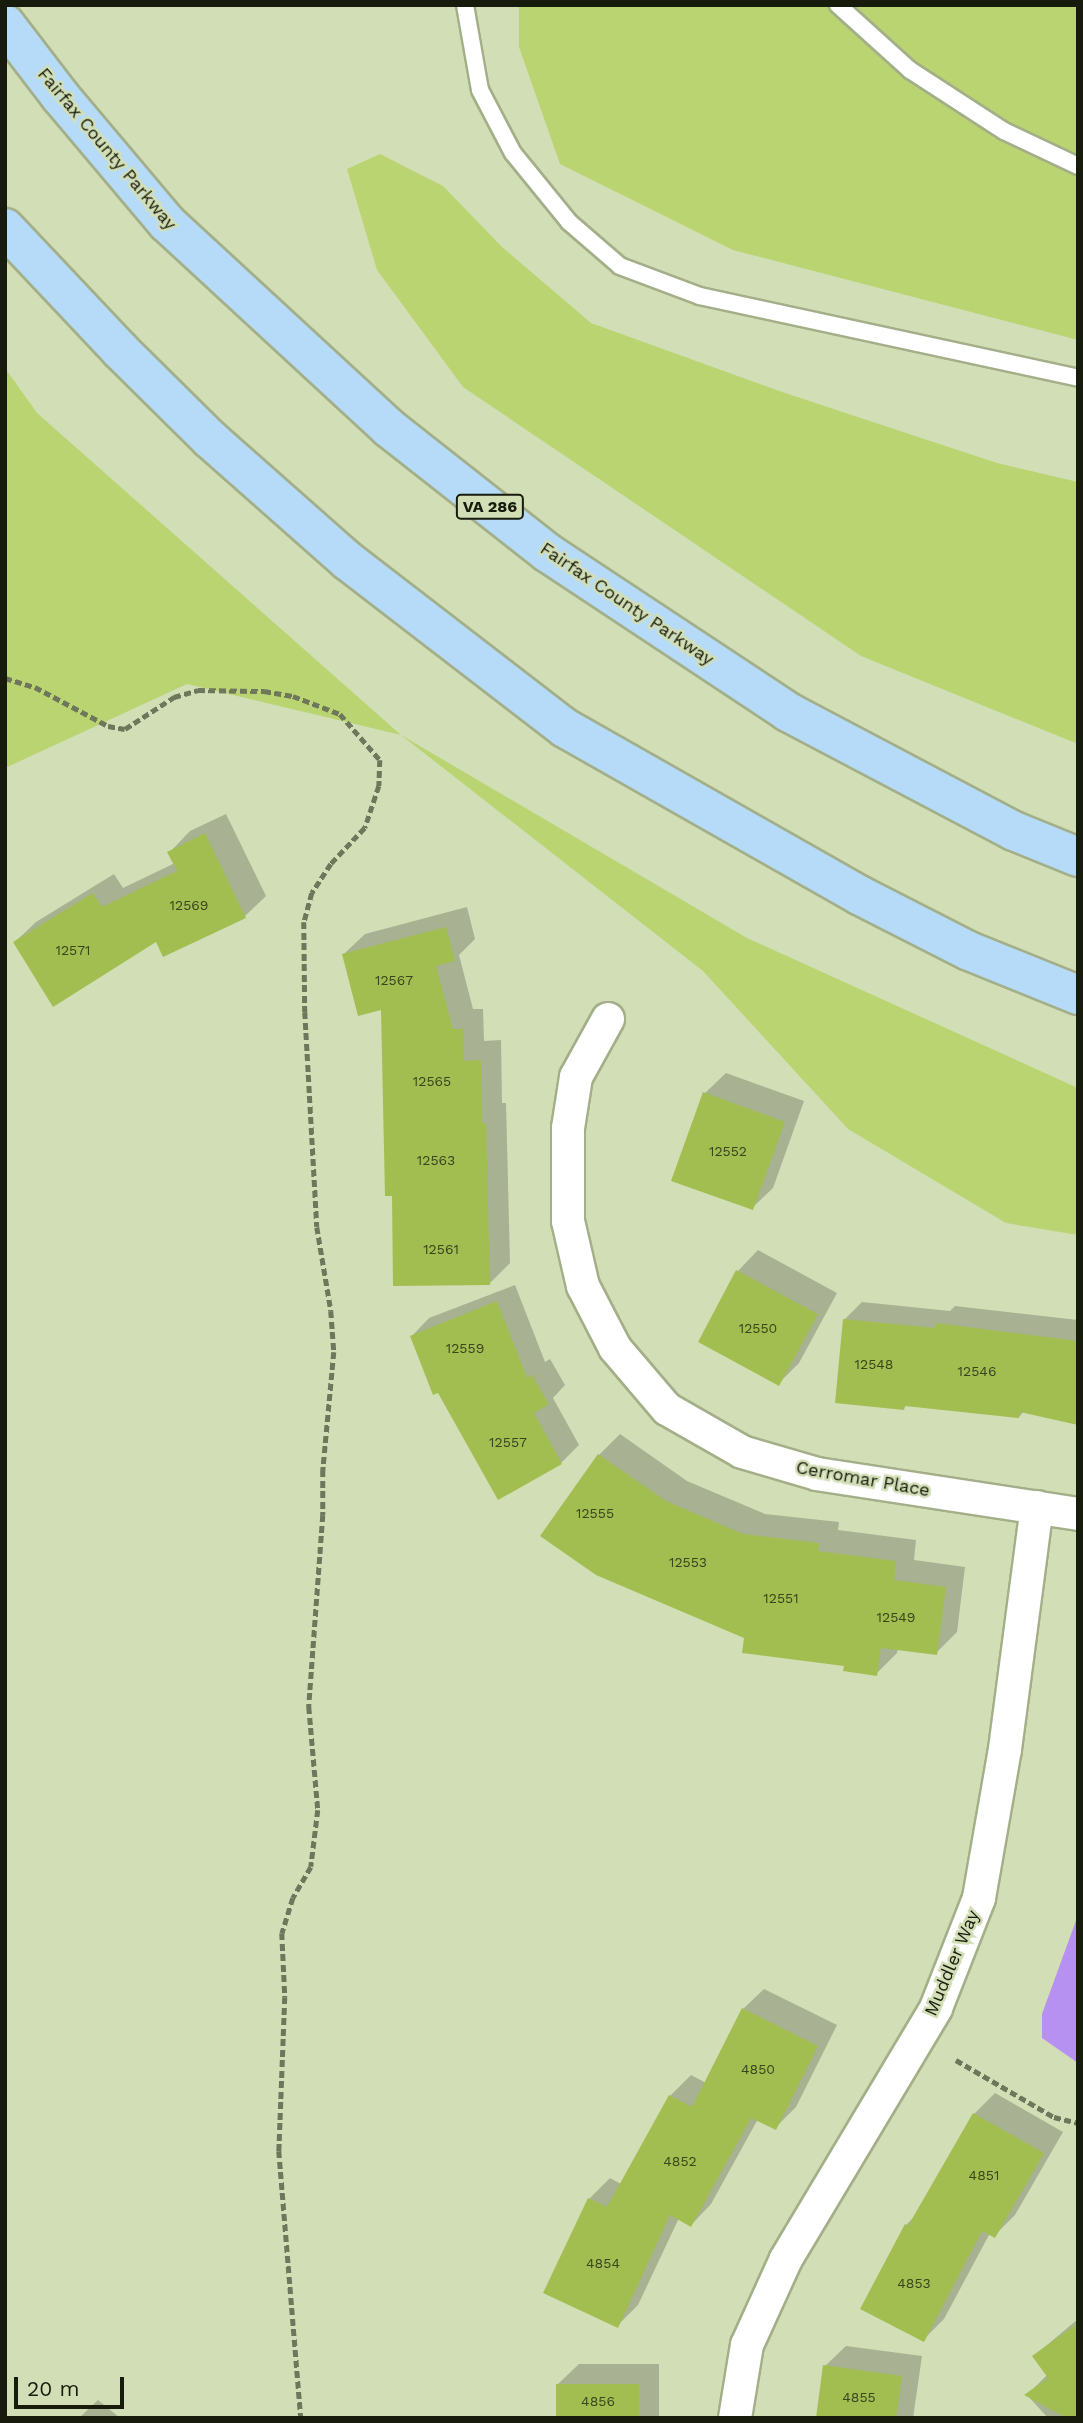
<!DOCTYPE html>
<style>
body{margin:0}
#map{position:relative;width:1083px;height:2423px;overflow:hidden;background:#d2deb6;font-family:"Work Sans",sans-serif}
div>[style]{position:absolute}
.green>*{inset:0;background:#bad472}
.water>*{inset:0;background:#b791f1}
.shadow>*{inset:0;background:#0003}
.building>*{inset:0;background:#a3be50}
.path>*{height:4.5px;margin-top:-2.25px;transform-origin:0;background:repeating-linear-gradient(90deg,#6e765b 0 7px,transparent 0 10.5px)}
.roads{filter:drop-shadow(2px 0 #a3af88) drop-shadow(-2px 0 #a3af88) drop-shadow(0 2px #a3af88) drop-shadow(0 -2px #a3af88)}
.lane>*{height:16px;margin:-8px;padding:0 8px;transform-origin:8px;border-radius:8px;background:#fff}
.street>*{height:32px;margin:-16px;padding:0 16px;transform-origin:16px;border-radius:16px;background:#fff}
.highway>*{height:38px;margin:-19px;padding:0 19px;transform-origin:19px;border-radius:19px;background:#b5dbf8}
span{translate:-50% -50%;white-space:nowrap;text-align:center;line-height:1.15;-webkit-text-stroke:5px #d2deb6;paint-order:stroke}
.number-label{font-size:14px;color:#3a441d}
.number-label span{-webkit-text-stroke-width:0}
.shield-label span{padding:2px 5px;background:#d2deb6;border:2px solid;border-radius:5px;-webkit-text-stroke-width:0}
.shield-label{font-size:16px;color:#171b0c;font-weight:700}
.street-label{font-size:18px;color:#171b0c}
.frame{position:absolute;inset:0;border:7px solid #171b0c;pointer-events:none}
.scale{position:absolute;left:14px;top:2377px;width:110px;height:32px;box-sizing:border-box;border:4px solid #171b0c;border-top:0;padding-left:9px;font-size:21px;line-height:24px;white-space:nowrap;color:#171b0c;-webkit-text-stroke:5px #d2deb6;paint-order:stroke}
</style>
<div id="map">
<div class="green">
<div style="clip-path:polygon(519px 5px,1078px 5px,1078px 340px,733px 250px,560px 164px,519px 47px)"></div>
<div style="clip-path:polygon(380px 154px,443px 186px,502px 247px,591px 323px,782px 392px,997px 463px,1078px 482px,1078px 744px,861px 656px,463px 387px,377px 270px,347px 169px)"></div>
<div style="clip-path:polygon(5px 368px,37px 413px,401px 735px,747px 938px,1078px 1088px,1078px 1235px,1006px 1223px,848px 1129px,703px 971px,401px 735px,187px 684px,5px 768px)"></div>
</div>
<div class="water">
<div style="clip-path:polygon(1078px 1915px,1078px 2063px,1042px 2038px,1042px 2014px)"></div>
</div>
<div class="shadow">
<div style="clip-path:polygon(226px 814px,266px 896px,245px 916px,156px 940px,15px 942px,36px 922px,114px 874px,123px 888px,175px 863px,170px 852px,190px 831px)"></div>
<div style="clip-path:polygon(467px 907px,475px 939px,459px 955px,473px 1009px,483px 1009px,484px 1041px,501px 1040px,502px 1103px,506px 1103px,510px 1263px,489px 1284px,394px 1194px,383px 1008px,344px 954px,365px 934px)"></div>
<div style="clip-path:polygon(726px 1073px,804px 1101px,773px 1188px,752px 1208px,705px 1093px)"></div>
<div style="clip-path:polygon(758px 1250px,837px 1293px,799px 1363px,779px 1383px,738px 1271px)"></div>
<div style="clip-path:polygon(515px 1285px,545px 1362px,550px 1359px,565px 1385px,553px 1398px,579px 1445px,561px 1463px,412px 1336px,429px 1318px)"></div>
<div style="clip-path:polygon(862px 1302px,950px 1311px,955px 1306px,1078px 1320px,1078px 1423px,1024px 1411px,1019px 1417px,907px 1404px,904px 1408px,844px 1320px)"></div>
<div style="clip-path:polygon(620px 1434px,687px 1481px,765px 1514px,839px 1522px,838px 1530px,916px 1540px,914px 1560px,965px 1567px,957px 1632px,936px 1653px,898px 1648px,897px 1653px,876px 1674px,746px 1637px,599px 1455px)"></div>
<div style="clip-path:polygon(764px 1989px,837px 2025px,796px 2107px,775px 2128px,758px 2119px,711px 2204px,691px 2225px,679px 2218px,638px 2305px,617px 2326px,589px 2199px,610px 2178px,621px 2184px,670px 2096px,691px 2075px,706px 2083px,743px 2009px)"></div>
<div style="clip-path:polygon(995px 2093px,1063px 2132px,1015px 2215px,994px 2236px,990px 2233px,944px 2319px,923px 2340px,906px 2225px,917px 2214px,974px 2114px)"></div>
<div style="clip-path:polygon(1078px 2319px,1078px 2418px,1048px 2418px,1027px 2395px,1048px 2374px,1034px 2356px)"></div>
<div style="clip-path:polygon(846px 2346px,922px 2356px,913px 2418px,818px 2418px,825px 2366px)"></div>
<div style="clip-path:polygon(579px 2364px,659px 2364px,659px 2418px,558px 2418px,558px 2384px)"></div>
<div style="clip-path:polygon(98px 2400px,120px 2418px,79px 2418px)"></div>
</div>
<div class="building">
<div style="clip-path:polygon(205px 833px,246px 918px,163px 957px,156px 942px,53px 1007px,13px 942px,93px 893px,102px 907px,177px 871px,167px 852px)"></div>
<div style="clip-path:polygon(446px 927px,455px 961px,436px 966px,453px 1029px,463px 1029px,464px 1061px,481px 1060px,482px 1123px,486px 1123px,490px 1285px,393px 1286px,392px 1196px,385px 1196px,381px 1010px,358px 1016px,342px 954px)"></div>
<div style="clip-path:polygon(703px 1092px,785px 1122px,753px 1210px,671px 1181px)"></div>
<div style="clip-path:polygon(736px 1270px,818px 1314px,779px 1386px,698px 1342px)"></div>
<div style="clip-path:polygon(497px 1301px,527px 1378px,532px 1375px,549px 1404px,534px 1413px,562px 1464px,498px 1500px,438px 1393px,433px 1395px,410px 1336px)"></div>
<div style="clip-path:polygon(843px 1319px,935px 1328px,936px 1323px,1078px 1341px,1078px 1425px,1020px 1412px,1019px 1418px,905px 1406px,904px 1410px,835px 1403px)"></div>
<div style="clip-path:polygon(598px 1454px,666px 1501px,743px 1534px,819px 1543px,818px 1551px,896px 1561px,894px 1580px,946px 1587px,937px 1655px,881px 1648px,877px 1676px,843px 1671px,844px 1666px,742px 1653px,744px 1638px,596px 1575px,540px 1536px)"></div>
<div style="clip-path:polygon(742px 2008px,818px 2046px,776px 2130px,751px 2118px,691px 2227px,670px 2215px,618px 2328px,543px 2293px,588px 2198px,607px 2207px,669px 2095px,692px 2107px)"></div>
<div style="clip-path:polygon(973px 2113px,1044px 2153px,995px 2238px,982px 2231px,924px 2342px,860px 2309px,905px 2224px,908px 2226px)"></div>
<div style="clip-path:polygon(1078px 2323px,1078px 2418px,1067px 2418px,1024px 2395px,1048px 2378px,1032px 2356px)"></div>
<div style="clip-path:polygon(823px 2365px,902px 2376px,896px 2418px,816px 2418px)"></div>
<div style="clip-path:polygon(556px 2384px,639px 2384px,639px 2418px,556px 2418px)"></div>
</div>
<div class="path">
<div style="left:5px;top:678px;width:31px;rotate:17deg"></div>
<div style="left:35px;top:687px;width:83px;rotate:28.1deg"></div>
<div style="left:108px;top:726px;width:17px;rotate:10deg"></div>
<div style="left:125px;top:729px;width:59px;rotate:-33.1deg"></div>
<div style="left:174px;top:697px;width:25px;rotate:-16deg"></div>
<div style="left:198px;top:690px;width:66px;rotate:0.9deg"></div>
<div style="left:264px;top:691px;width:29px;rotate:10deg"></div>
<div style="left:293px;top:696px;width:50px;rotate:21deg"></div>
<div style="left:340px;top:714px;width:61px;rotate:49deg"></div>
<div style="left:380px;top:760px;width:26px;rotate:92deg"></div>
<div style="left:379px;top:786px;width:44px;rotate:108.4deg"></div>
<div style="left:365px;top:828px;width:50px;rotate:133.4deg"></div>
<div style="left:331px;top:864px;width:35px;rotate:123deg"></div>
<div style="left:312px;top:893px;width:30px;rotate:105deg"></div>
<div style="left:304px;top:922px;width:90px;rotate:89.4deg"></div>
<div style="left:305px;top:1012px;width:215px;rotate:86.8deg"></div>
<div style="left:317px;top:1227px;width:85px;rotate:80.5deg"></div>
<div style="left:331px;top:1311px;width:41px;rotate:85.8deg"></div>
<div style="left:334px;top:1352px;width:119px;rotate:95.3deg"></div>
<div style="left:323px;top:1470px;width:45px;rotate:90deg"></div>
<div style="left:323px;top:1515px;width:193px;rotate:94.2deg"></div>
<div style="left:309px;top:1707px;width:103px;rotate:85deg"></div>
<div style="left:318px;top:1810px;width:57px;rotate:97deg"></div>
<div style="left:311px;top:1867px;width:36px;rotate:120deg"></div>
<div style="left:293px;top:1898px;width:37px;rotate:107deg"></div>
<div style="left:282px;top:1933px;width:64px;rotate:87.3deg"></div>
<div style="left:285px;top:1997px;width:154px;rotate:92.2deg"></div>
<div style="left:279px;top:2151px;width:268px;rotate:85.3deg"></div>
<div style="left:956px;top:2060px;width:113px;rotate:30.2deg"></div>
<div style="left:1054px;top:2117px;width:25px;rotate:14deg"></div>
</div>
<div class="roads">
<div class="lane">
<div style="left:465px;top:5px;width:86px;rotate:80deg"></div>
<div style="left:480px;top:90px;width:71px;rotate:62.4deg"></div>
<div style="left:513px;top:153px;width:89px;rotate:50.9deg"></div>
<div style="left:569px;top:222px;width:67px;rotate:40.8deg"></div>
<div style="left:620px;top:266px;width:85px;rotate:20.6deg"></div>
<div style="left:700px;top:296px;width:387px;rotate:12.2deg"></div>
<div style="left:838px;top:5px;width:97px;rotate:42.1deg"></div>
<div style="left:910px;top:70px;width:112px;rotate:33deg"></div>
<div style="left:1004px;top:131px;width:82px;rotate:25.3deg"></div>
</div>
<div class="street">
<div style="left:608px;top:1019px;width:66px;rotate:118.9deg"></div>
<div style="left:576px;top:1077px;width:52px;rotate:98.9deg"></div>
<div style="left:568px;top:1128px;width:93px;rotate:90deg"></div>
<div style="left:568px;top:1221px;width:67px;rotate:77deg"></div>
<div style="left:583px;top:1286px;width:70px;rotate:62.7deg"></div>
<div style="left:615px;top:1348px;width:80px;rotate:49.6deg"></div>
<div style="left:667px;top:1409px;width:86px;rotate:29.8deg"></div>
<div style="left:742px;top:1452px;width:78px;rotate:16.3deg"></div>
<div style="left:817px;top:1474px;width:264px;rotate:8.7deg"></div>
<div style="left:735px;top:2418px;width:74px;rotate:-80.7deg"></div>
<div style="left:747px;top:2345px;width:94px;rotate:-65.6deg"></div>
<div style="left:786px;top:2259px;width:292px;rotate:-59.1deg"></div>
<div style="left:936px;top:2008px;width:118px;rotate:-68.6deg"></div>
<div style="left:979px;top:1898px;width:151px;rotate:-80.1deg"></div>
<div style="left:1005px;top:1749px;width:244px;rotate:-82.5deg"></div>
</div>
<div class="highway">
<div style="left:5px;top:24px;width:91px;rotate:52.6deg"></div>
<div style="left:60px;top:96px;width:166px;rotate:49.9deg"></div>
<div style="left:167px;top:223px;width:302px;rotate:42.7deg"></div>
<div style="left:389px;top:428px;width:202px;rotate:38.2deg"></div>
<div style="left:548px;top:553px;width:288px;rotate:33.5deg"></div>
<div style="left:788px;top:712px;width:255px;rotate:27.8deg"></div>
<div style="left:1014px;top:831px;width:69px;rotate:22.1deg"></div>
<div style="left:5px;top:228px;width:168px;rotate:46.7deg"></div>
<div style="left:120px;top:350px;width:127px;rotate:44.7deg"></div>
<div style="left:210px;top:439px;width:184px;rotate:41.5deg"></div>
<div style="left:348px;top:561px;width:274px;rotate:37.6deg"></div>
<div style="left:565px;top:728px;width:338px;rotate:29.6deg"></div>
<div style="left:859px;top:895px;width:123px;rotate:27deg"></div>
<div style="left:969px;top:951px;width:118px;rotate:22deg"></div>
</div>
</div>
<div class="number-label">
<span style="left:189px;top:905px">12569</span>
<span style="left:73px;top:950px">12571</span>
<span style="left:394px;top:980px">12567</span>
<span style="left:432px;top:1081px">12565</span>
<span style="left:728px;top:1151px">12552</span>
<span style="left:436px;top:1160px">12563</span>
<span style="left:441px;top:1249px">12561</span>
<span style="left:758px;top:1328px">12550</span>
<span style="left:465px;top:1348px">12559</span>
<span style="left:874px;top:1364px">12548</span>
<span style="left:977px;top:1371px">12546</span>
<span style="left:508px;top:1442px">12557</span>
<span style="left:595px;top:1513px">12555</span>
<span style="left:688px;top:1562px">12553</span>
<span style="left:781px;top:1598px">12551</span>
<span style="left:896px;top:1617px">12549</span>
<span style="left:758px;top:2069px">4850</span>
<span style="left:680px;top:2161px">4852</span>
<span style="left:984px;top:2175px">4851</span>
<span style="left:603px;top:2263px">4854</span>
<span style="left:914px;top:2283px">4853</span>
<span style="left:859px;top:2397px">4855</span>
<span style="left:598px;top:2401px">4856</span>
</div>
<div class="shield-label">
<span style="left:490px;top:507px">VA 286</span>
</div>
<div class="street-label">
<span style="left:107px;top:149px;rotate:50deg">Fairfax County Parkway</span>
<span style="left:627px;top:604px;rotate:34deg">Fairfax County Parkway</span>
<span style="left:863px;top:1479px;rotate:10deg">Cerromar Place</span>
<span style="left:952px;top:1963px;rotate:-67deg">Muddler Way</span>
</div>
<div class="frame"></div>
<div class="scale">20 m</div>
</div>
